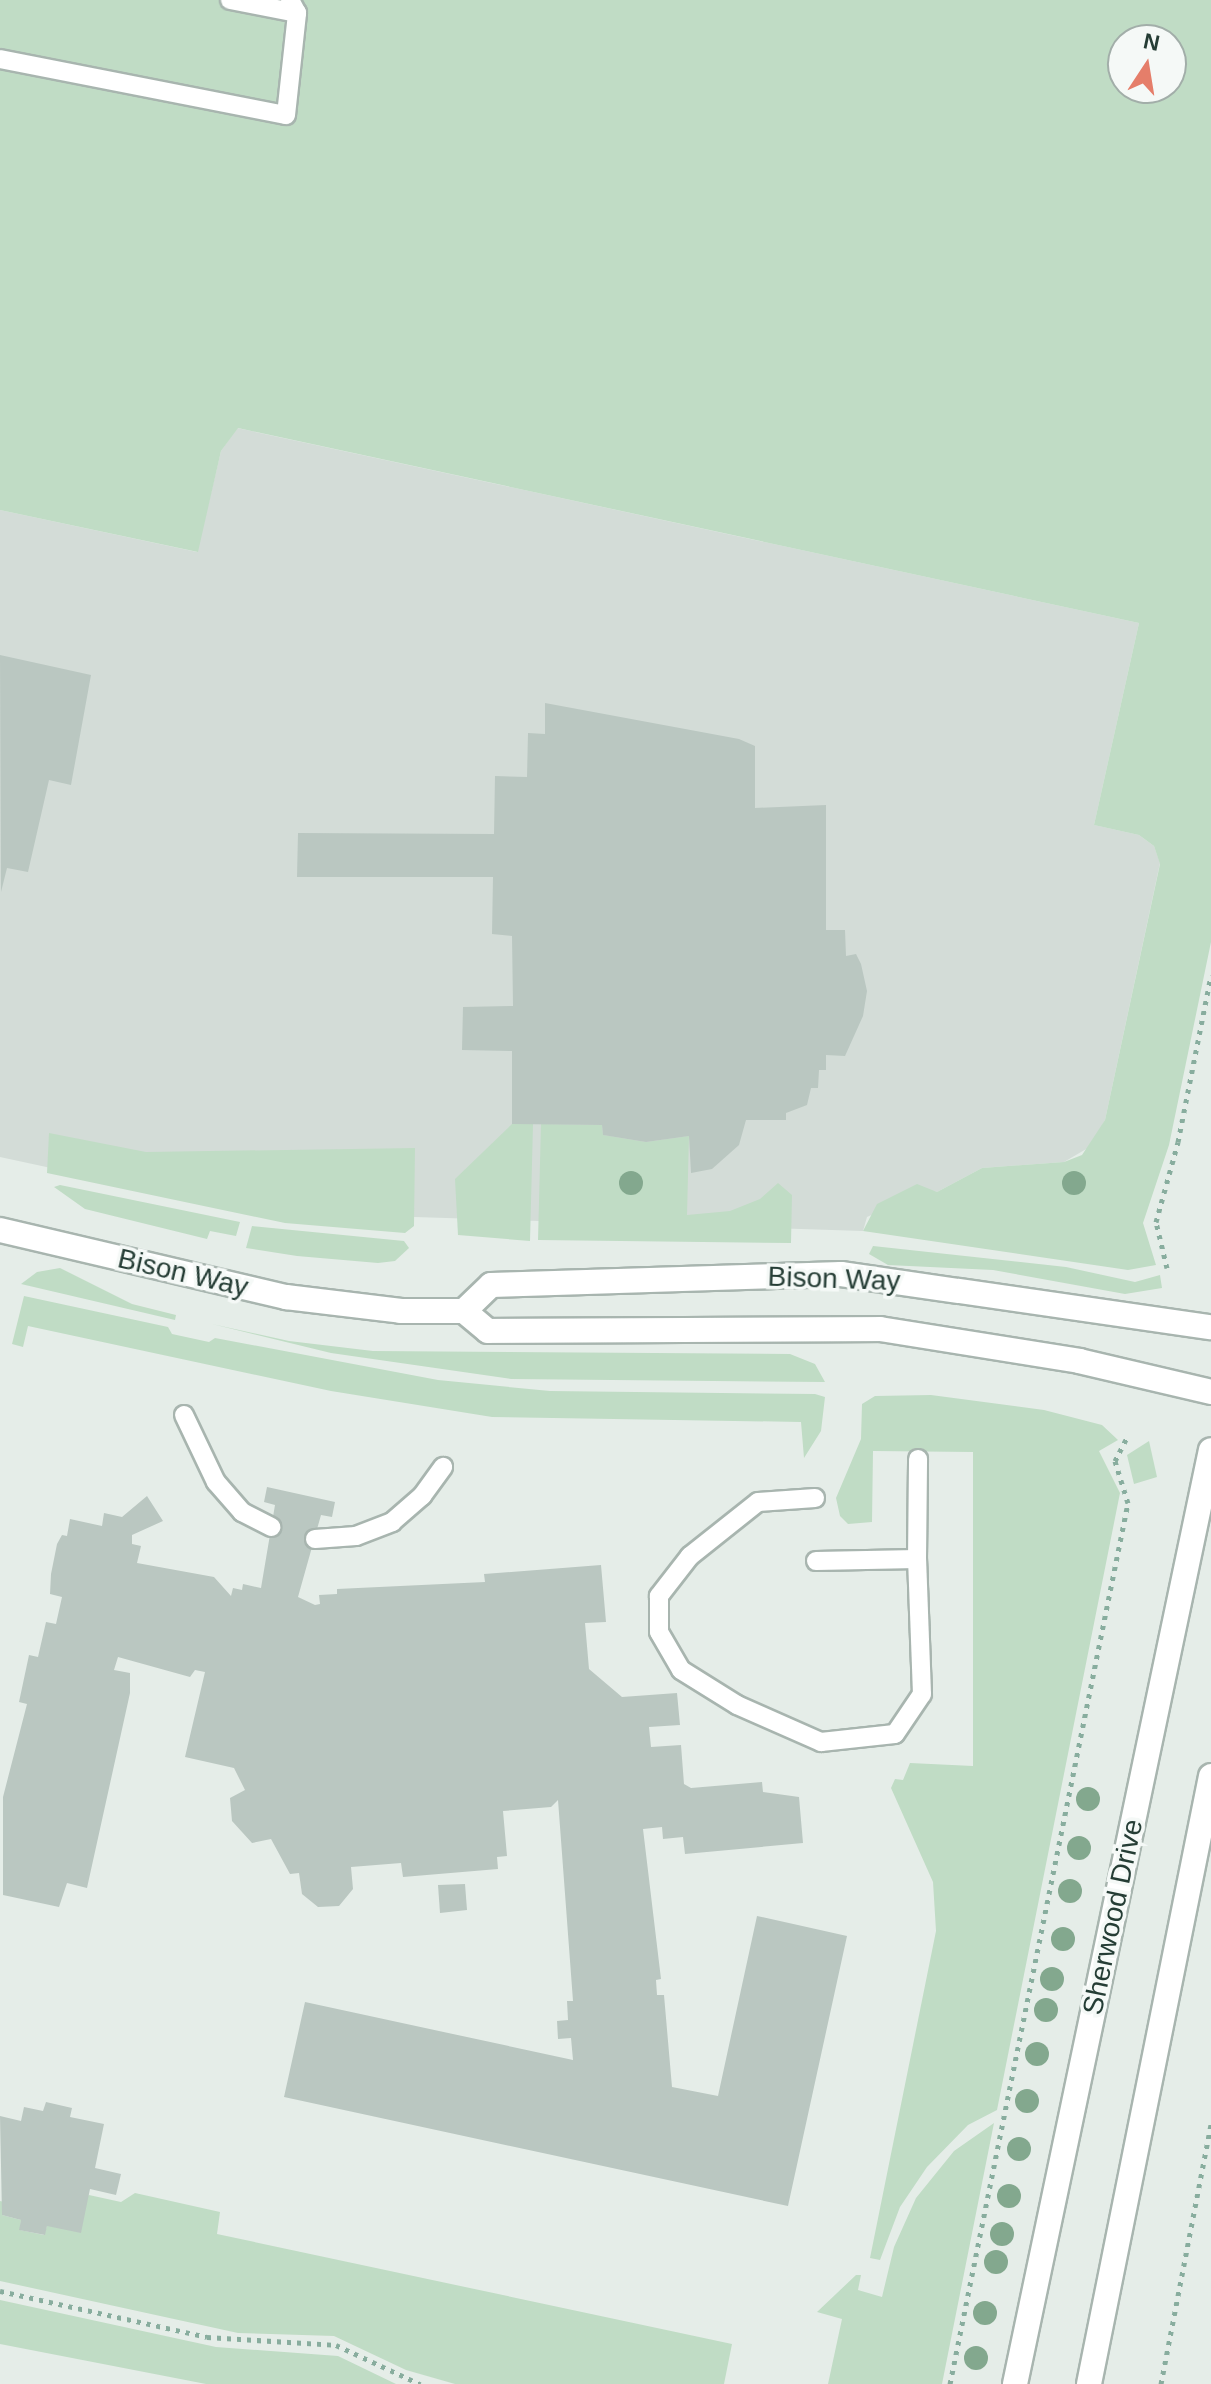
<!DOCTYPE html>
<style>
body{margin:0}
#map{position:relative;width:1211px;height:2384px;overflow:hidden;background:#e5ede8;font-family:Helvetica,sans-serif}
div>[style]{position:absolute}
.built>*{inset:0;background:#d3dcd7}
.green>*{inset:0;background:#c0dcc5}
.building>*{inset:0;background:#bac7c1}
.path>*{height:5px;margin-top:-2.5px;transform-origin:0;background:repeating-linear-gradient(90deg,#88ad9e 0 4px,transparent 0 10px)}
.roads{filter:drop-shadow(2px 0 #a8b5af) drop-shadow(-2px 0 #a8b5af) drop-shadow(0 2px #a8b5af) drop-shadow(0 -2px #a8b5af)}
.lane>*{height:18px;margin:-9px;padding:0 9px;transform-origin:9px;border-radius:9px;background:#fff}
.secondary>*{height:24px;margin:-12px;padding:0 12px;transform-origin:12px;border-radius:12px;background:#fff}
.trees>*{width:24px;height:24px;margin:-12px;border-radius:50%;background:#83a88e}
span{translate:-50% -50%;white-space:nowrap;text-align:center;line-height:1.15;-webkit-text-stroke:7px #f5f9f7;paint-order:stroke}
.street-label{font-size:28px;color:#253d35}
.north{position:absolute;left:1107px;top:24px;width:80px;height:80px;box-sizing:border-box;background:#f5f9f7;border:2px solid #a2aea9;border-radius:50%;rotate:12deg;font-size:22px;font-weight:700;line-height:32px;text-align:center;color:#253d35}
.north::after{content:'';display:block;margin:auto;width:28px;height:36px;background:#e57e6a;clip-path:polygon(50% 0,100% 100%,50% 72%,0 100%)}
</style>
<div id="map">
<div class="built">
<div style="clip-path:polygon(237px 428px,1139px 623px,1094px 825px,1139px 835px,1154px 846px,1160px 863px,1105px 1120px,1093px 1145px,1064px 1162px,982px 1168px,937px 1192px,927px 1190px,867px 1217px,863px 1231px,255px 1212px,0 1157px,0 510px,197px 552px,221px 451px)"></div>
</div>
<div class="green">
<div style="clip-path:polygon(evenodd,0 0,1211px 0,1211px 942px,1169px 1145px,1143px 1223px,1156px 1265px,1128px 1270px,863px 1231px,877px 1204px,917px 1184px,937px 1192px,982px 1168px,1064px 1162px,1082px 1155px,1105px 1120px,1160px 864px,1154px 846px,1139px 835px,1094px 825px,1139px 623px,238px 428px,221px 451px,198px 552px,0 510px,0 0,1123px 40px,1171px 40px,1171px 88px,1123px 88px,1123px 40px)"></div>
<div style="clip-path:polygon(512px 1124px,533px 1124px,530px 1241px,458px 1235px,455px 1179px)"></div>
<div style="clip-path:polygon(541px 1124px,602px 1125px,603px 1135px,646px 1142px,689px 1136px,687px 1215px,730px 1211px,760px 1199px,778px 1183px,792px 1195px,791px 1243px,538px 1240px)"></div>
<div style="clip-path:polygon(49px 1133px,146px 1152px,415px 1148px,414px 1226px,405px 1233px,285px 1223px,47px 1173px)"></div>
<div style="clip-path:polygon(60px 1185px,240px 1222px,236px 1236px,210px 1231px,207px 1239px,85px 1209px,54px 1187px)"></div>
<div style="clip-path:polygon(252px 1226px,404px 1241px,409px 1248px,395px 1261px,378px 1263px,297px 1256px,246px 1248px)"></div>
<div style="clip-path:polygon(873px 1246px,1066px 1267px,1135px 1282px,1160px 1275px,1162px 1288px,1125px 1294px,993px 1270px,888px 1265px,869px 1254px)"></div>
<div style="clip-path:polygon(60px 1268px,132px 1304px,176px 1315px,175px 1320px,21px 1284px,37px 1272px)"></div>
<div style="clip-path:polygon(24px 1296px,168px 1327px,172px 1334px,209px 1342px,215px 1338px,438px 1380px,550px 1391px,815px 1394px,825px 1397px,821px 1431px,804px 1458px,801px 1422px,492px 1417px,331px 1391px,28px 1326px,23px 1347px,12px 1344px)"></div>
<div style="clip-path:polygon(212px 1324px,289px 1341px,373px 1351px,790px 1354px,815px 1364px,825px 1382px,511px 1379px,331px 1353px)"></div>
<div style="clip-path:polygon(931px 1395px,1044px 1410px,1102px 1425px,1118px 1440px,1099px 1451px,1120px 1493px,997px 2110px,968px 2125px,927px 2167px,900px 2207px,880px 2260px,870px 2258px,936px 1931px,933px 1882px,891px 1788px,895px 1779px,903px 1780px,910px 1763px,973px 1766px,973px 1452px,873px 1451px,872px 1522px,848px 1524px,840px 1516px,836px 1498px,861px 1439px,862px 1404px,875px 1396px)"></div>
<div style="clip-path:polygon(1149px 1441px,1157px 1477px,1134px 1484px,1127px 1455px)"></div>
<div style="clip-path:polygon(994px 2123px,942px 2384px,828px 2384px,842px 2319px,817px 2312px,856px 2275px,861px 2275px,858px 2290px,882px 2297px,894px 2247px,916px 2198px,954px 2151px)"></div>
<div style="clip-path:polygon(135px 2193px,220px 2212px,217px 2234px,732px 2344px,724px 2384px,455px 2384px,406px 2370px,334px 2336px,238px 2333px,0 2281px,0 2201px,4px 2202px,2px 2215px,21px 2220px,20px 2230px,44px 2235px,47px 2226px,89px 2195px,121px 2202px)"></div>
<div style="clip-path:polygon(0 2300px,216px 2347px,338px 2356px,396px 2384px,206px 2384px,0 2344px)"></div>
</div>
<div class="building">
<div style="clip-path:polygon(0 655px,91px 675px,71px 785px,49px 780px,28px 872px,7px 868px,1px 892px)"></div>
<div style="clip-path:polygon(545px 703px,739px 739px,755px 746px,755px 808px,826px 805px,826px 930px,845px 930px,846px 956px,856px 954px,861px 964px,867px 991px,863px 1016px,845px 1056px,826px 1055px,826px 1070px,819px 1070px,818px 1088px,811px 1088px,807px 1105px,786px 1113px,786px 1120px,746px 1120px,739px 1145px,712px 1169px,691px 1173px,689px 1136px,646px 1142px,603px 1135px,602px 1125px,512px 1124px,512px 1051px,462px 1050px,463px 1007px,513px 1006px,512px 936px,492px 934px,493px 877px,297px 877px,298px 833px,494px 834px,495px 776px,527px 777px,528px 733px,545px 734px)"></div>
<div style="clip-path:polygon(267px 1487px,335px 1502px,332px 1517px,321px 1515px,298px 1597px,315px 1605px,320px 1604px,319px 1595px,337px 1594px,337px 1589px,485px 1582px,484px 1574px,601px 1565px,606px 1622px,585px 1623px,589px 1669px,622px 1697px,677px 1693px,680px 1725px,649px 1727px,651px 1747px,681px 1745px,684px 1784px,691px 1788px,762px 1782px,763px 1792px,799px 1797px,803px 1843px,685px 1854px,683px 1837px,663px 1839px,662px 1827px,643px 1829px,661px 1979px,656px 1980px,657px 1995px,664px 1995px,672px 2087px,718px 2096px,757px 1916px,847px 1936px,788px 2206px,284px 2097px,305px 2002px,573px 2060px,571px 2038px,558px 2039px,557px 2021px,568px 2020px,567px 2001px,573px 2001px,558px 1800px,551px 1807px,503px 1811px,507px 1856px,497px 1857px,498px 1869px,403px 1877px,401px 1863px,351px 1867px,353px 1889px,339px 1906px,318px 1907px,302px 1894px,299px 1873px,290px 1874px,271px 1839px,252px 1843px,232px 1821px,230px 1798px,245px 1790px,234px 1768px,185px 1757px,205px 1672px,195px 1670px,190px 1677px,118px 1657px,114px 1670px,130px 1673px,130px 1693px,87px 1888px,67px 1883px,59px 1907px,3px 1895px,3px 1797px,27px 1704px,19px 1702px,29px 1655px,38px 1657px,46px 1622px,56px 1624px,62px 1597px,50px 1594px,51px 1574px,57px 1544px,62px 1535px,67px 1536px,70px 1519px,102px 1526px,104px 1513px,122px 1517px,147px 1496px,163px 1521px,132px 1535px,132px 1544px,141px 1546px,137px 1563px,214px 1577px,231px 1596px,233px 1588px,242px 1590px,243px 1584px,261px 1588px,275px 1505px,264px 1502px)"></div>
<div style="clip-path:polygon(465px 1884px,467px 1910px,440px 1913px,438px 1885px)"></div>
<div style="clip-path:polygon(46px 2102px,72px 2108px,70px 2117px,104px 2124px,95px 2168px,121px 2174px,116px 2195px,90px 2189px,81px 2233px,47px 2226px,45px 2235px,19px 2230px,21px 2220px,2px 2215px,0 2116px,21px 2121px,24px 2107px,43px 2111px)"></div>
</div>
<div class="path">
<div style="left:1167px;top:1268px;width:47px;rotate:-103.4deg"></div>
<div style="left:1156px;top:1222px;width:83px;rotate:-74.6deg"></div>
<div style="left:1178px;top:1142px;width:170px;rotate:-78.8deg"></div>
<div style="left:0;top:2291px;width:212px;rotate:12.5deg"></div>
<div style="left:207px;top:2337px;width:129px;rotate:3.5deg"></div>
<div style="left:336px;top:2345px;width:93px;rotate:24.9deg"></div>
<div style="left:950px;top:2384px;width:899px;rotate:-78.58deg"></div>
<div style="left:1128px;top:1503px;width:44px;rotate:-107.2deg"></div>
<div style="left:1115px;top:1461px;width:25px;rotate:-63deg"></div>
<div style="left:1161px;top:2384px;width:265px;rotate:-79.1deg"></div>
</div>
<div class="roads">
<div class="lane">
<div style="left:230px;top:0;width:68px;rotate:11deg"></div>
<div style="left:0;top:59px;width:291px;rotate:11.1deg"></div>
<div style="left:286px;top:115px;width:103px;rotate:-83.8deg"></div>
<div style="left:297px;top:13px;width:15px;rotate:-118deg"></div>
<div style="left:184px;top:1415px;width:74px;rotate:64.5deg"></div>
<div style="left:216px;top:1482px;width:40px;rotate:49deg"></div>
<div style="left:242px;top:1512px;width:33px;rotate:27deg"></div>
<div style="left:815px;top:1498px;width:57px;rotate:176deg"></div>
<div style="left:758px;top:1502px;width:87px;rotate:141.5deg"></div>
<div style="left:690px;top:1556px;width:51px;rotate:127.8deg"></div>
<div style="left:659px;top:1596px;width:36px;rotate:90deg"></div>
<div style="left:659px;top:1632px;width:44px;rotate:59.9deg"></div>
<div style="left:681px;top:1670px;width:66px;rotate:32deg"></div>
<div style="left:737px;top:1705px;width:92px;rotate:23.8deg"></div>
<div style="left:821px;top:1742px;width:74px;rotate:-6.2deg"></div>
<div style="left:895px;top:1734px;width:48px;rotate:-56deg"></div>
<div style="left:922px;top:1694px;width:135px;rotate:-92.1deg"></div>
<div style="left:917px;top:1559px;width:101px;rotate:178.9deg"></div>
<div style="left:315px;top:1539px;width:41px;rotate:-4.2deg"></div>
<div style="left:356px;top:1536px;width:39px;rotate:-21deg"></div>
<div style="left:392px;top:1522px;width:40px;rotate:-41deg"></div>
<div style="left:422px;top:1496px;width:36px;rotate:-54deg"></div>
<div style="left:917px;top:1559px;width:100px;rotate:-89.4deg"></div>
</div>
<div class="secondary">
<div style="left:0;top:1230px;width:294px;rotate:13.2deg"></div>
<div style="left:286px;top:1297px;width:116px;rotate:6.9deg"></div>
<div style="left:401px;top:1311px;width:63px"></div>
<div style="left:464px;top:1311px;width:31px;rotate:40deg"></div>
<div style="left:488px;top:1331px;width:392px;rotate:-0.3deg"></div>
<div style="left:880px;top:1329px;width:202px;rotate:9.1deg"></div>
<div style="left:1079px;top:1361px;width:136px;rotate:13.2deg"></div>
<div style="left:464px;top:1311px;width:37px;rotate:-44deg"></div>
<div style="left:491px;top:1285px;width:350px;rotate:-1.8deg"></div>
<div style="left:841px;top:1274px;width:374px;rotate:8.2deg"></div>
<div style="left:1015px;top:2384px;width:954px;rotate:-78.15deg"></div>
<div style="left:1089px;top:2384px;width:620px;rotate:-78.65deg"></div>
</div>
</div>
<div class="trees">
<div style="left:631px;top:1183px"></div>
<div style="left:1074px;top:1183px"></div>
<div style="left:1088px;top:1799px"></div>
<div style="left:1079px;top:1848px"></div>
<div style="left:1070px;top:1891px"></div>
<div style="left:1063px;top:1939px"></div>
<div style="left:1052px;top:1979px"></div>
<div style="left:1046px;top:2010px"></div>
<div style="left:1037px;top:2054px"></div>
<div style="left:1027px;top:2101px"></div>
<div style="left:1019px;top:2149px"></div>
<div style="left:1009px;top:2196px"></div>
<div style="left:1002px;top:2234px"></div>
<div style="left:996px;top:2262px"></div>
<div style="left:985px;top:2313px"></div>
<div style="left:976px;top:2358px"></div>
</div>
<div class="street-label">
<span style="left:183px;top:1273px;rotate:13deg">Bison Way</span>
<span style="left:834px;top:1279px;rotate:2deg">Bison Way</span>
<span style="left:1113px;top:1917px;rotate:-78deg">Sherwood Drive</span>
</div>
<div class="north">N</div>
</div>
